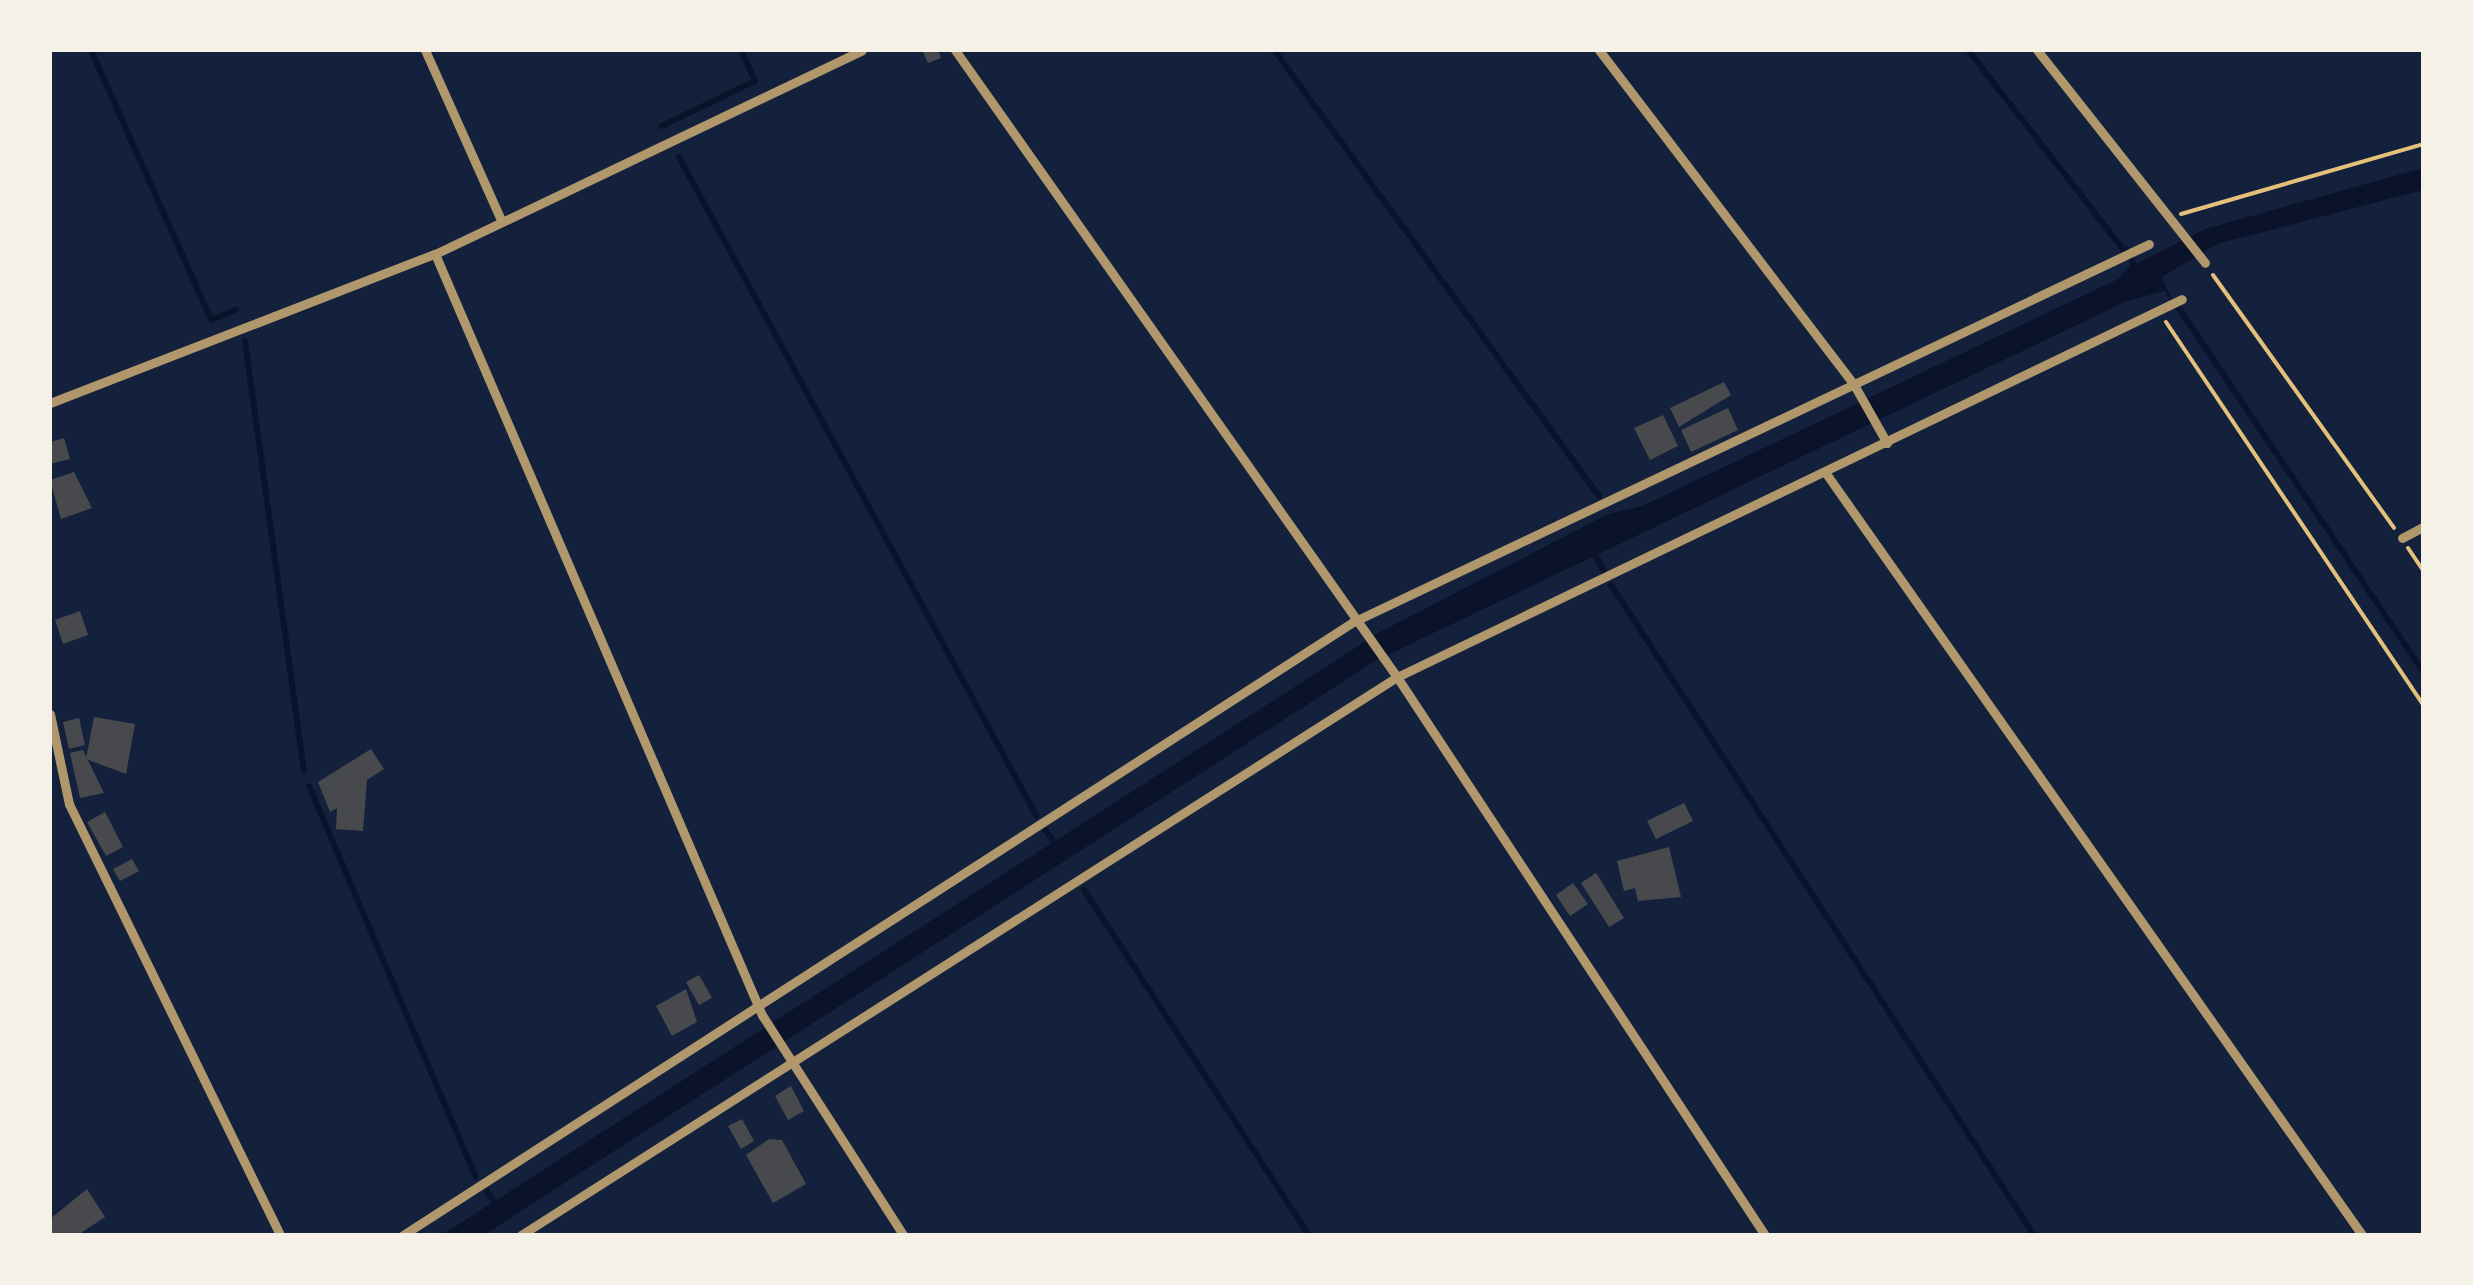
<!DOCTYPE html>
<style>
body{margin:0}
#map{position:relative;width:2473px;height:1285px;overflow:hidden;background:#14213d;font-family:"Work Sans",sans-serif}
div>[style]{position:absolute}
.water>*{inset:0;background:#0b132b}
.stream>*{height:6px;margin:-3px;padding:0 3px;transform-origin:3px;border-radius:3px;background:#0b132b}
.building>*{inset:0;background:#48494c}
.path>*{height:4px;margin:-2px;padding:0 2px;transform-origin:2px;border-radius:2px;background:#e5c07b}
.minor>*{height:9px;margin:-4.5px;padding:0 4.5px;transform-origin:4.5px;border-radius:4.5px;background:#b1986c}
span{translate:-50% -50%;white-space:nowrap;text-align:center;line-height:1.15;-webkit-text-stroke:10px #f6f1e7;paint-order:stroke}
.frame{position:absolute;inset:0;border:52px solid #f6f1e7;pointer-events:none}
</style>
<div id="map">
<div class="water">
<div style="clip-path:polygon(2423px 168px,2423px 190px,2217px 244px,2162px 277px,2178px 314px,2165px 291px,2127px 301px,1375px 661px,484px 1235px,442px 1235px,1380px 632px,1608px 514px,1642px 506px,2118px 279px,2130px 266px,2126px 245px,2137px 263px,2205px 229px)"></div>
</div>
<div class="stream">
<div style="left:91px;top:50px;width:295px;rotate:66deg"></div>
<div style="left:211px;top:320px;width:27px;rotate:-22deg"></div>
<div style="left:1274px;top:50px;width:552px;rotate:53.92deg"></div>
<div style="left:1968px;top:50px;width:259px;rotate:52.1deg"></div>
<div style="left:662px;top:126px;width:103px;rotate:-25.8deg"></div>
<div style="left:755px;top:81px;width:34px;rotate:-114deg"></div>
<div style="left:679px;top:157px;width:749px;rotate:61.52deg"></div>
<div style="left:2178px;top:307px;width:439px;rotate:56.1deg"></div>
<div style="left:245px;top:341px;width:433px;rotate:82.2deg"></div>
<div style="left:1592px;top:549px;width:24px;rotate:62deg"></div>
<div style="left:1611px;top:585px;width:776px;rotate:56.95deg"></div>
<div style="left:309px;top:786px;width:425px;rotate:66.9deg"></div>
<div style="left:1046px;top:831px;width:19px;rotate:54deg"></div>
<div style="left:1084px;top:890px;width:412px;rotate:56.9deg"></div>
<div style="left:487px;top:1192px;width:19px;rotate:54deg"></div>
</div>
<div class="building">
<div style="clip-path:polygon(922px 50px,938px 50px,941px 58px,928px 63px)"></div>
<div style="clip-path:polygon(1724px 382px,1731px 395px,1679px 427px,1670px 408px)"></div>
<div style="clip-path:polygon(1728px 408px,1738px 430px,1691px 452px,1681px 430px)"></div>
<div style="clip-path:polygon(1663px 415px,1678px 446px,1650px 460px,1634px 428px)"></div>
<div style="clip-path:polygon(64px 438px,70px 459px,50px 464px,50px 442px)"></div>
<div style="clip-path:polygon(74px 472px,92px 508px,61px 519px,50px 480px)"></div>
<div style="clip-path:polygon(80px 611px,88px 635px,63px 644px,55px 620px)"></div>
<div style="clip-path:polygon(94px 717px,135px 724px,126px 774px,86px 759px)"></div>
<div style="clip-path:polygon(79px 718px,85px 745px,69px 749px,63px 722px)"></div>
<div style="clip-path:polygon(371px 749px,384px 769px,367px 780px,363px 831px,336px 829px,337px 808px,330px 812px,318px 782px)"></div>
<div style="clip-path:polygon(83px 750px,104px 793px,80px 798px,70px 753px)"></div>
<div style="clip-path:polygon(1684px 803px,1693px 821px,1656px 839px,1647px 821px)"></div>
<div style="clip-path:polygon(105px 812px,123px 847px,106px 856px,87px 822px)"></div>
<div style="clip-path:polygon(1669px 847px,1681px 897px,1638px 901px,1635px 888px,1624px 891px,1617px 861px)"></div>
<div style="clip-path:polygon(132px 859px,139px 871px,120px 881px,113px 869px)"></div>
<div style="clip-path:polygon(1596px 873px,1624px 918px,1609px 927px,1581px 883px)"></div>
<div style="clip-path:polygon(1573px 883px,1588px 904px,1570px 916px,1556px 895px)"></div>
<div style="clip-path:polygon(699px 975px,712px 998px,699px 1005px,686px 982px)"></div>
<div style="clip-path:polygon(686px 989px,697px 1022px,672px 1036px,656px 1006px)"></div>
<div style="clip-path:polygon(791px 1086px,804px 1111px,788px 1120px,775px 1096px)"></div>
<div style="clip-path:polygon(742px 1119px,754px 1141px,741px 1149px,728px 1126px)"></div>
<div style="clip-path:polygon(769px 1139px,782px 1140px,806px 1184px,773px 1203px,746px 1155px)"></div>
<div style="clip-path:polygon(87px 1189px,105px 1217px,78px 1235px,50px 1235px,50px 1219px)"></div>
</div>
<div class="path">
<div style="left:2181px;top:214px;width:252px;rotate:-16.1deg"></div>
<div style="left:2213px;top:275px;width:311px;rotate:54.4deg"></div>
<div style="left:2166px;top:322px;width:460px;rotate:56.1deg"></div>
<div style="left:2408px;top:548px;width:27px;rotate:56deg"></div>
</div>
<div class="minor">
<div style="left:425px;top:50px;width:188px;rotate:65.9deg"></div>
<div style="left:955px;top:50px;width:767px;rotate:54.82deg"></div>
<div style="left:1397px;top:677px;width:668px;rotate:56.6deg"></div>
<div style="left:1599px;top:50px;width:419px;rotate:52.7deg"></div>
<div style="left:1853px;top:383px;width:69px;rotate:60.5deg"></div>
<div style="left:2037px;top:50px;width:271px;rotate:51.7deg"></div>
<div style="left:435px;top:254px;width:828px;rotate:66.75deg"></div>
<div style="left:762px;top:1015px;width:261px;rotate:57.3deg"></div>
<div style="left:50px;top:403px;width:413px;rotate:-21.2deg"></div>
<div style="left:435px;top:254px;width:473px;rotate:-25.5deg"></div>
<div style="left:1825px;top:472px;width:933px;rotate:54.86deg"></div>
<div style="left:2402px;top:538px;width:24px;rotate:-28deg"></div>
<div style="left:50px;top:714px;width:92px;rotate:78.1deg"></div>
<div style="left:69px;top:804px;width:480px;rotate:63.9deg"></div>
<div style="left:403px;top:1235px;width:1131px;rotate:-32.83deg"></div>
<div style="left:1353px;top:622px;width:881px;rotate:-25.4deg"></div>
<div style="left:521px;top:1235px;width:1039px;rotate:-32.5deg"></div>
<div style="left:1397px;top:677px;width:871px;rotate:-25.71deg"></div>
</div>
<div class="frame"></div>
</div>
